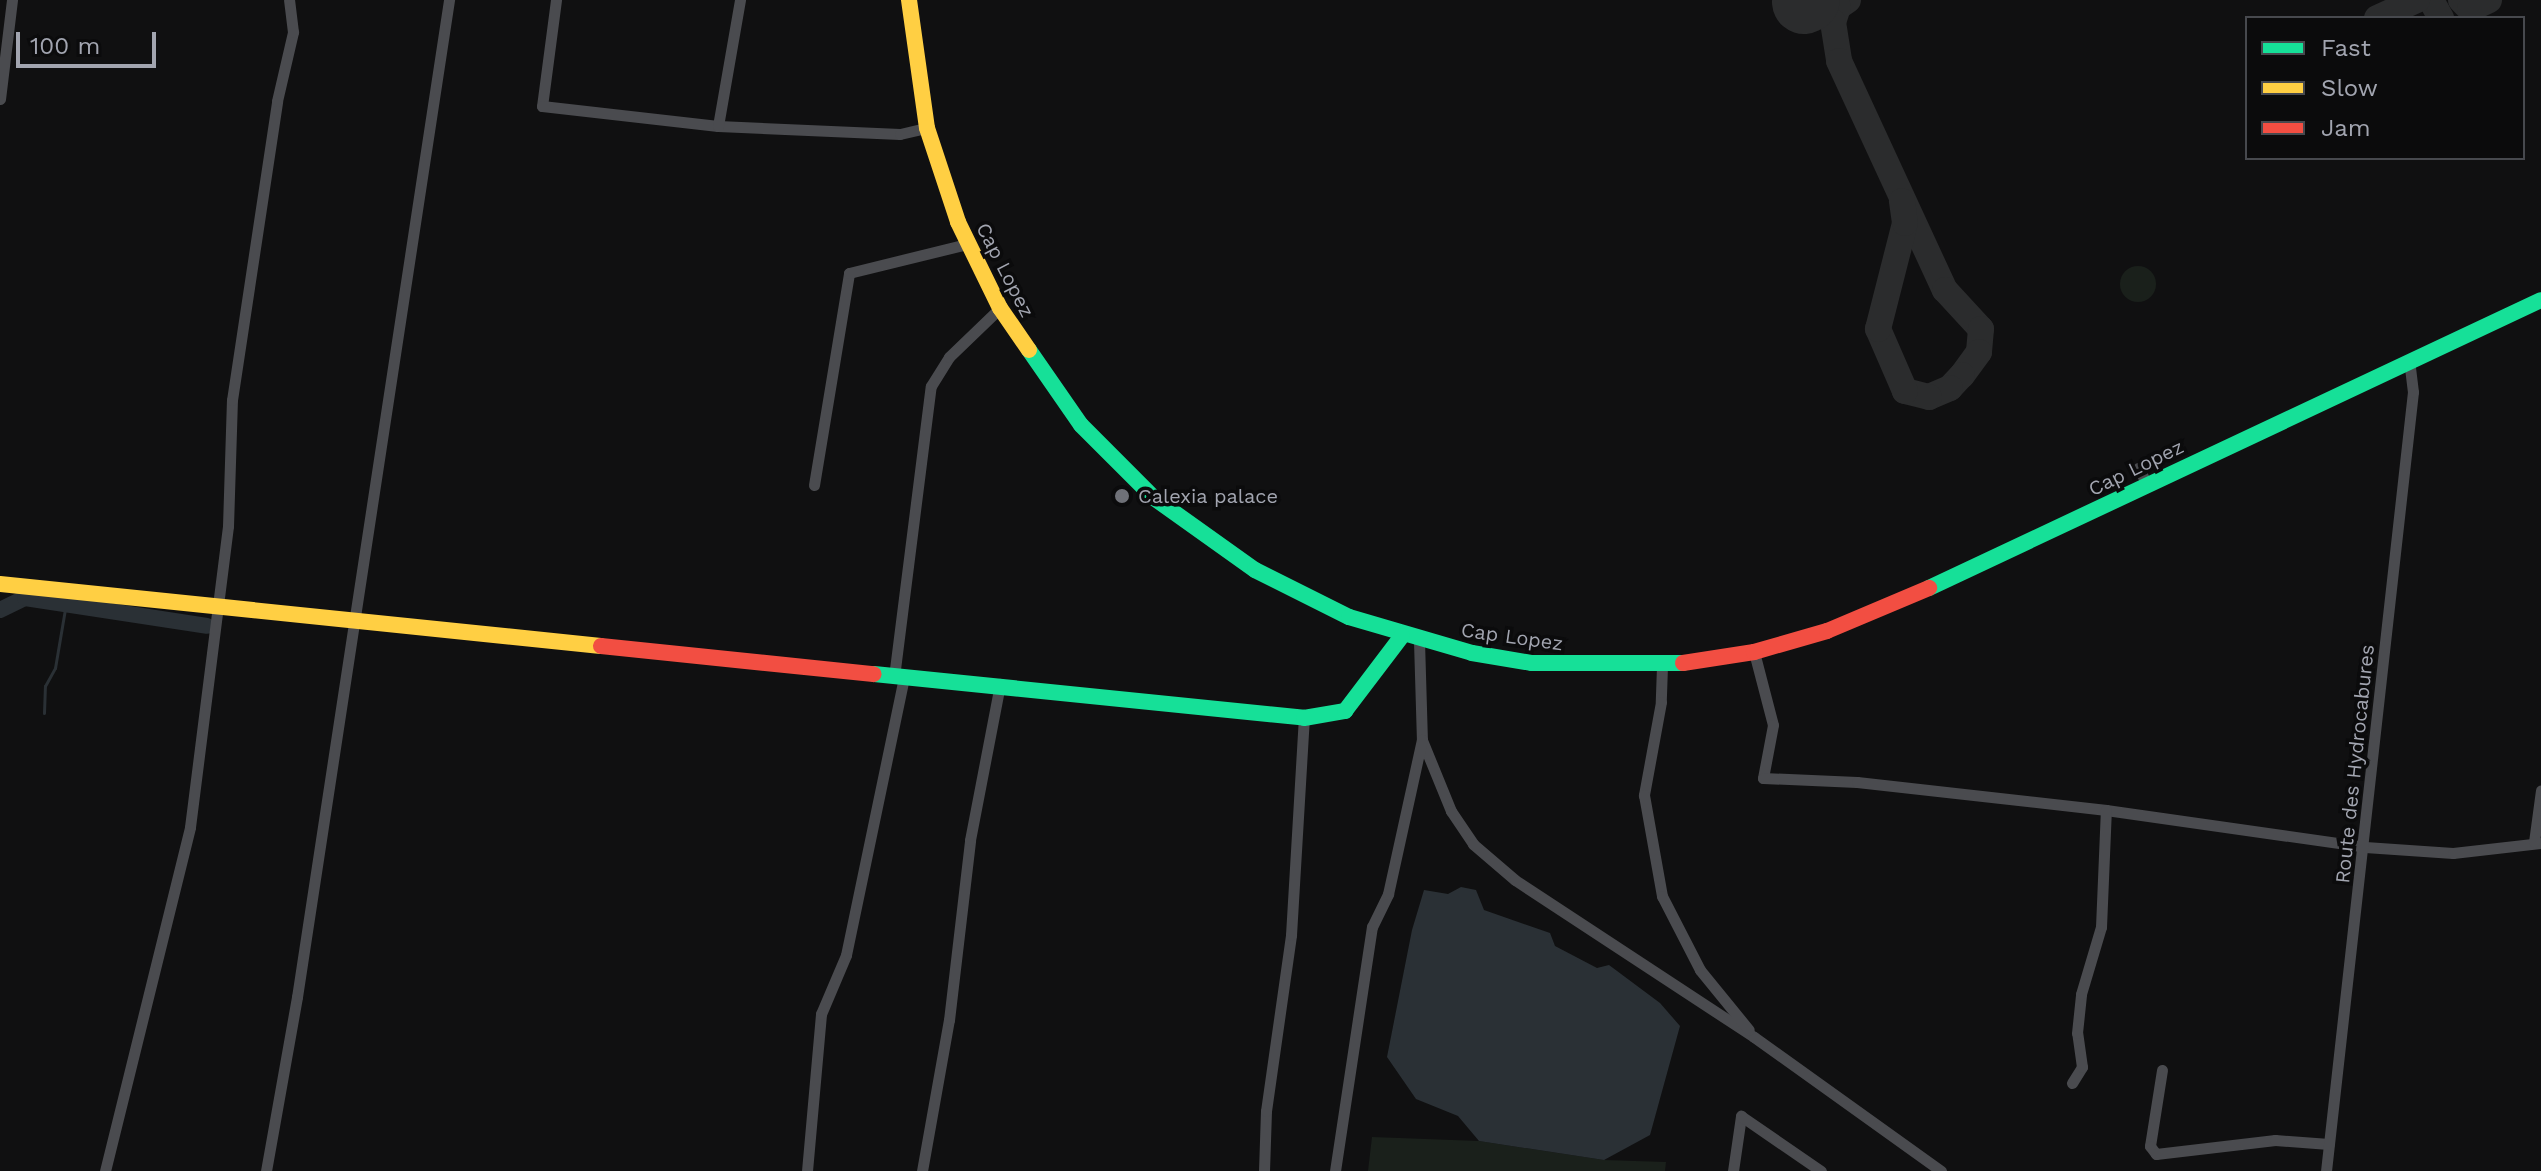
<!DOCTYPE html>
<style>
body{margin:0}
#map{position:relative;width:2541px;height:1171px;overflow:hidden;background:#101011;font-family:"Work Sans",sans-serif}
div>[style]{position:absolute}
.green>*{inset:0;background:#1a201b}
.round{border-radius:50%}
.water>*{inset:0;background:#2a3035}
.stream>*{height:3px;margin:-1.5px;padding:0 1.5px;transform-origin:1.5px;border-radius:1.5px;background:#2a3035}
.river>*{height:16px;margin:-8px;padding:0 8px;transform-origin:8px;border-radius:8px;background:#2a3035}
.taxiway>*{height:26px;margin:-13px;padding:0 13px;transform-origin:13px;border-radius:13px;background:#2b2c2d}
.runway>*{height:64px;margin:-32px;padding:0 32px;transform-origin:32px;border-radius:32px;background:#2b2c2d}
.street>*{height:11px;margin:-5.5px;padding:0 5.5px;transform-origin:5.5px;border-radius:5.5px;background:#4a4b4f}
.fast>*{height:16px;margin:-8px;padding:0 8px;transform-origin:8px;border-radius:8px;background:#16e098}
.slow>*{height:16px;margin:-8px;padding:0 8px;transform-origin:8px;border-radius:8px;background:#ffcf43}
.jam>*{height:16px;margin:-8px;padding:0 8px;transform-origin:8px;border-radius:8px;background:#f24e42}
.dots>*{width:22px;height:22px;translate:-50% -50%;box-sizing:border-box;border:4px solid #0b0b0c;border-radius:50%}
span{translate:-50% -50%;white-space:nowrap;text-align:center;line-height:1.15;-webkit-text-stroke:7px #0b0b0c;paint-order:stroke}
.street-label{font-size:20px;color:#a2a5b0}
.poi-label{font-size:20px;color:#a2a5b0}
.left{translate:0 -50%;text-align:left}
.legend{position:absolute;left:2245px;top:16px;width:280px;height:144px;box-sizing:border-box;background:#0b0b0c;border:2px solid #47494e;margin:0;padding:10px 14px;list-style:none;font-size:24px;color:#a2a5b0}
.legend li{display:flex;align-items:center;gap:16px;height:40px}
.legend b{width:40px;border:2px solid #47494e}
.scale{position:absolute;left:16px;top:32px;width:140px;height:36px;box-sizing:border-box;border:4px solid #a2a5b0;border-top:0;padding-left:10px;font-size:24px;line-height:28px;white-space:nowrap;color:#a2a5b0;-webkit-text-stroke:6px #0b0b0c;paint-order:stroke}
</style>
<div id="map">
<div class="green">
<div class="round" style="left:2120px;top:266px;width:36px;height:36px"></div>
<div style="clip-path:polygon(1372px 1137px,1479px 1141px,1604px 1160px,1666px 1162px,1665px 1171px,1368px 1171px)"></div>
</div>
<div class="water">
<div style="clip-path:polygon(1461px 887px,1476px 890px,1484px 910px,1550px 933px,1555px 946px,1597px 968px,1609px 965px,1660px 1003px,1680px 1026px,1650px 1135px,1604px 1160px,1479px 1141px,1458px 1116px,1416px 1099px,1387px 1057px,1412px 930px,1424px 890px,1448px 894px)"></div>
</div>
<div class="stream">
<div style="left:44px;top:713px;width:27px;rotate:-88deg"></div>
<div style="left:45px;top:686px;width:21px;rotate:-61deg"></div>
<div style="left:55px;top:668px;width:66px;rotate:-80.4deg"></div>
</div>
<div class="river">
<div style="left:0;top:610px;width:28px;rotate:-26deg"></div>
<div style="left:25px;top:598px;width:184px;rotate:8.7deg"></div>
</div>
<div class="taxiway">
<div style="left:1848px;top:0;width:12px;rotate:145deg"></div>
<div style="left:1838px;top:7px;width:16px;rotate:108deg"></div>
<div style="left:1833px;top:22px;width:39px;rotate:81deg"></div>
<div style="left:1839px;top:61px;width:252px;rotate:65.2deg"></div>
<div style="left:1945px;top:290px;width:53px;rotate:47.3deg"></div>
<div style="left:1981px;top:329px;width:23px;rotate:95deg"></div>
<div style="left:1979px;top:352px;width:29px;rotate:126deg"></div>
<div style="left:1962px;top:375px;width:18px;rotate:133deg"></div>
<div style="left:1950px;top:388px;width:23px;rotate:157deg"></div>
<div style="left:1929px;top:397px;width:25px;rotate:-166deg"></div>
<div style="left:1905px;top:391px;width:68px;rotate:-113.5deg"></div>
<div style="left:1878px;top:329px;width:109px;rotate:-75.7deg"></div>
<div style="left:1905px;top:223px;width:22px;rotate:-98deg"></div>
<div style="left:2431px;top:0;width:21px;rotate:61deg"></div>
<div style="left:2461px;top:0;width:13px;rotate:45deg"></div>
<div style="left:2470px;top:9px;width:21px;rotate:-25deg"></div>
<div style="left:2377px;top:18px;width:44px;rotate:-24.2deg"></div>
</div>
<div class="runway">
<div style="left:1804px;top:2px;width:4px;rotate:-27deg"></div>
</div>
<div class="street">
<div style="left:556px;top:0;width:107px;rotate:97.5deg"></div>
<div style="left:542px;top:106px;width:177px;rotate:6.5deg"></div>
<div style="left:718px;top:126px;width:182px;rotate:2.5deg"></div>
<div style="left:900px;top:134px;width:28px;rotate:-13deg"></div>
<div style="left:0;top:99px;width:100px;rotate:-83.1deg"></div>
<div style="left:718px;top:126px;width:128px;rotate:-80.1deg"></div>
<div style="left:2138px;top:468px;width:20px;rotate:60deg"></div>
<div style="left:814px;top:485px;width:215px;rotate:-80.6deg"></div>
<div style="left:849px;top:273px;width:122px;rotate:-13.8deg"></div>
<div style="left:1419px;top:641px;width:99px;rotate:88.3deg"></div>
<div style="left:1422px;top:740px;width:77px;rotate:67.8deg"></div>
<div style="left:1451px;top:811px;width:40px;rotate:56deg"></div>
<div style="left:1473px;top:844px;width:55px;rotate:40.6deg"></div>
<div style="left:1515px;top:880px;width:286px;rotate:33.3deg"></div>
<div style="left:1754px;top:1037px;width:230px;rotate:35.6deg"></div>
<div style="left:1754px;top:652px;width:75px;rotate:75.4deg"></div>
<div style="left:1773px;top:725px;width:54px;rotate:100.7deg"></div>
<div style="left:1763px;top:778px;width:94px;rotate:2.4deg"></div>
<div style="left:1857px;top:782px;width:251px;rotate:6.4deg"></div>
<div style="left:2106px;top:810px;width:262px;rotate:8.1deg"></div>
<div style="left:2365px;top:847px;width:88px;rotate:3.9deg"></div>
<div style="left:2453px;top:853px;width:89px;rotate:-6.5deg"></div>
<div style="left:1662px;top:666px;width:36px;rotate:92deg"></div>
<div style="left:1661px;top:702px;width:95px;rotate:100.4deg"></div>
<div style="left:1644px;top:795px;width:103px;rotate:79.9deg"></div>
<div style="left:1662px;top:896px;width:83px;rotate:62.8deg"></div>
<div style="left:1700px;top:970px;width:77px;rotate:50.8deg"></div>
<div style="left:894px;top:677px;width:293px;rotate:-82.8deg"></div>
<div style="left:931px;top:386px;width:34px;rotate:-58deg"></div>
<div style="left:949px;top:357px;width:71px;rotate:-43.9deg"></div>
<div style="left:2534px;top:842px;width:52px;rotate:-82.3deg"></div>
<div style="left:2162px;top:1070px;width:77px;rotate:99deg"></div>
<div style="left:2150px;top:1146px;width:10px;rotate:53deg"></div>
<div style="left:2156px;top:1154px;width:120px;rotate:-6.7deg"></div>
<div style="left:2275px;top:1140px;width:54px;rotate:4.2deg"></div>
<div style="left:2072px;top:1083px;width:19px;rotate:-58deg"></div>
<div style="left:2082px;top:1067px;width:34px;rotate:-98deg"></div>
<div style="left:2077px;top:1033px;width:39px;rotate:-84deg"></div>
<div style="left:2081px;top:994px;width:70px;rotate:-73.4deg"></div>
<div style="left:2101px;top:927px;width:117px;rotate:-87.6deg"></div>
<div style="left:105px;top:1171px;width:354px;rotate:-76.1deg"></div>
<div style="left:190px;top:827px;width:303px;rotate:-82.8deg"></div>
<div style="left:228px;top:526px;width:126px;rotate:-88.2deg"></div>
<div style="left:232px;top:400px;width:302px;rotate:-81.4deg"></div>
<div style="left:277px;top:101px;width:71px;rotate:-76.9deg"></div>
<div style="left:293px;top:32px;width:32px;rotate:-97deg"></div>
<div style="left:266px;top:1171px;width:177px;rotate:-79.9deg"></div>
<div style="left:297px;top:997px;width:1009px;rotate:-81.33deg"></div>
<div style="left:807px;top:1171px;width:158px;rotate:-84.9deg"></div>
<div style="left:821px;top:1014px;width:64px;rotate:-67deg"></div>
<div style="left:846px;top:955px;width:283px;rotate:-78.2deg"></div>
<div style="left:922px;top:1171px;width:153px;rotate:-79.9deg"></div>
<div style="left:949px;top:1020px;width:181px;rotate:-83.3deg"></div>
<div style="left:970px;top:840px;width:159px;rotate:-79.1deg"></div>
<div style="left:1264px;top:1171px;width:60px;rotate:-88.1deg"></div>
<div style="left:1266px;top:1111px;width:178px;rotate:-81.9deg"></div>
<div style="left:1291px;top:935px;width:217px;rotate:-86.6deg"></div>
<div style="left:1335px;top:1171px;width:247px;rotate:-81.4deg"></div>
<div style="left:1372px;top:927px;width:37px;rotate:-64deg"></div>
<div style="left:1388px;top:894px;width:158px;rotate:-77.6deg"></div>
<div style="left:1733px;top:1171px;width:56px;rotate:-81.7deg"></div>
<div style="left:1741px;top:1116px;width:97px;rotate:34.5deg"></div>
<div style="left:2326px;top:1171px;width:784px;rotate:-83.63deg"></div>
<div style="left:2413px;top:392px;width:31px;rotate:-97deg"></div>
</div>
<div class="fast">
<div style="left:1029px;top:350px;width:91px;rotate:55.3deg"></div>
<div style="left:1081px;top:425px;width:103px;rotate:45deg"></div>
<div style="left:1154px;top:498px;width:124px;rotate:35.5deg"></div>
<div style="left:1255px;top:570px;width:105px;rotate:26.6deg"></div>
<div style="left:1349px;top:617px;width:128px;rotate:16.3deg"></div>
<div style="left:1472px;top:653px;width:61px;rotate:9.5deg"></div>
<div style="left:1532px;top:663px;width:151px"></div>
<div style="left:1929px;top:588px;width:676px;rotate:-25.2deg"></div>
<div style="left:874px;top:674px;width:432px;rotate:5.8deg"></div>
<div style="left:1304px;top:718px;width:42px;rotate:-9.7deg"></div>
<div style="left:1345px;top:711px;width:94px;rotate:-52.8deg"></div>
</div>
<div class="slow">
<div style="left:909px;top:0;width:129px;rotate:82deg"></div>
<div style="left:927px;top:128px;width:99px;rotate:71.7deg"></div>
<div style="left:958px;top:222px;width:96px;rotate:64deg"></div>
<div style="left:1000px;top:308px;width:51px;rotate:55.4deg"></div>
<div style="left:0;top:584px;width:604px;rotate:5.89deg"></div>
</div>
<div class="jam">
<div style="left:601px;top:646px;width:274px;rotate:5.9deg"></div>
<div style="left:1683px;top:663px;width:72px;rotate:-8.8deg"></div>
<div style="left:1754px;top:652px;width:76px;rotate:-16deg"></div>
<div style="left:1827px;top:631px;width:111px;rotate:-22.9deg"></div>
</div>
<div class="dots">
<div style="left:1122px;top:496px;background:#6f7178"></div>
</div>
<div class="street-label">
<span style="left:1005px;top:270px;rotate:63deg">Cap Lopez</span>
<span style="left:2136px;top:468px;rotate:-26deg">Cap Lopez</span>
<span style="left:1512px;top:637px;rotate:8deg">Cap Lopez</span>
<span style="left:2355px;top:764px;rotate:-84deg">Route des Hydrocabures</span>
</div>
<div class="poi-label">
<span class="left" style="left:1138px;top:496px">Calexia palace</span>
</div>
<ul class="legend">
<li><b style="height:10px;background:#16e098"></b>Fast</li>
<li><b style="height:10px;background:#ffcf43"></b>Slow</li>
<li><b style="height:10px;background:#f24e42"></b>Jam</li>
</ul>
<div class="scale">100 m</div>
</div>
